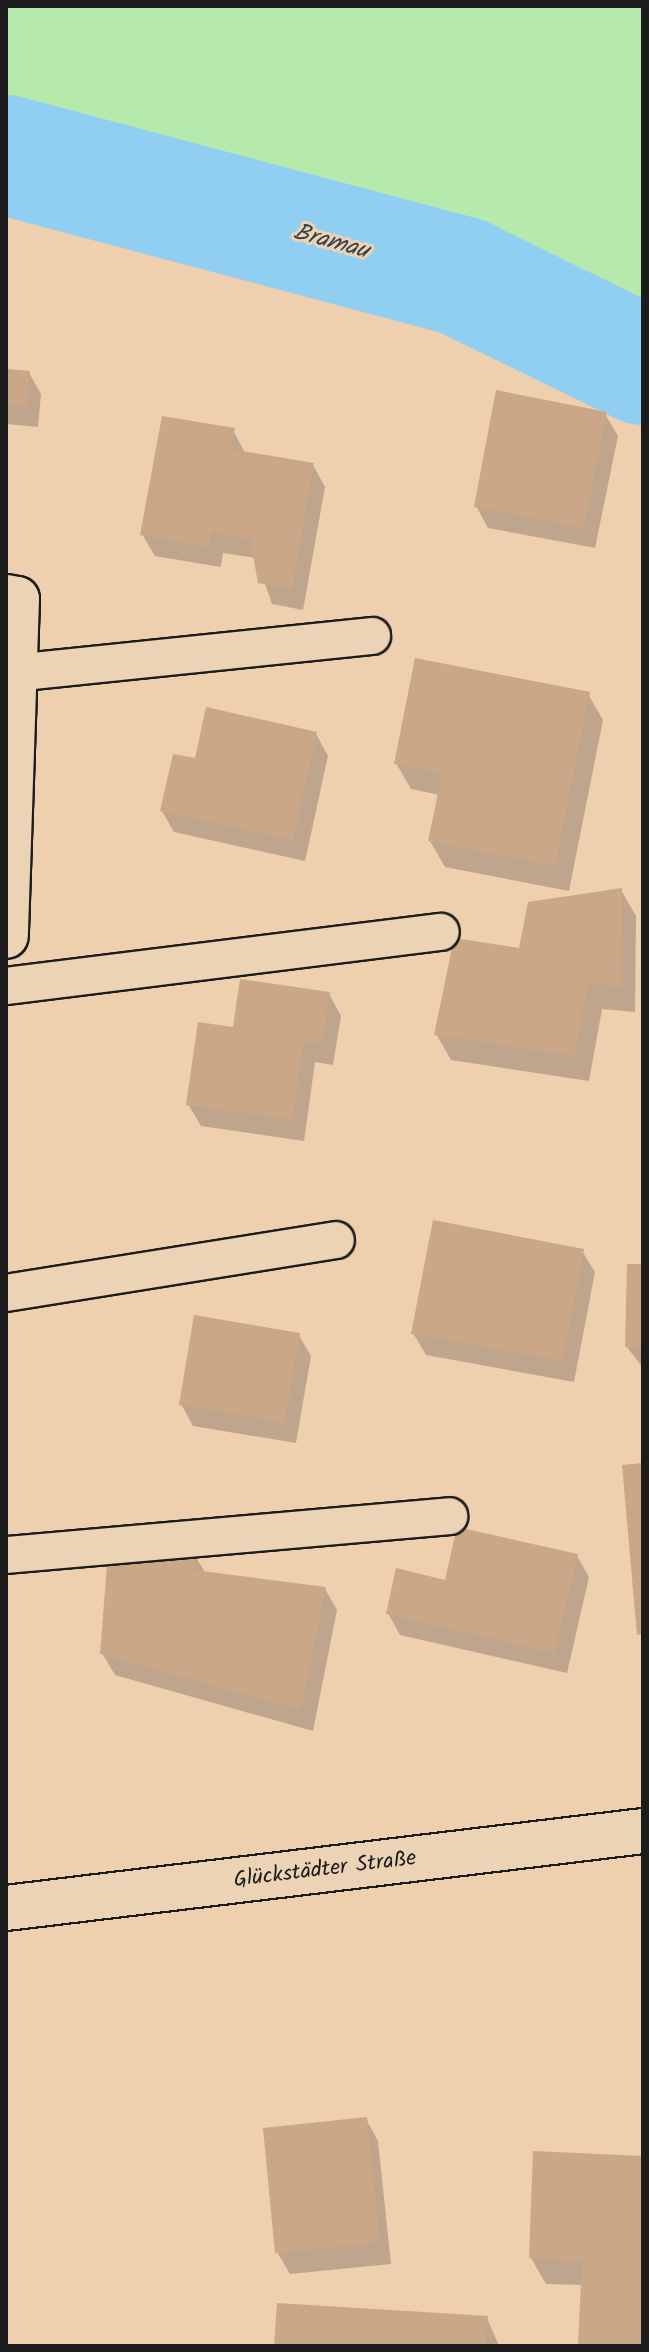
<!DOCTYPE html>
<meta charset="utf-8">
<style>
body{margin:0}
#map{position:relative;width:649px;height:2352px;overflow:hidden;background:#eecfae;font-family:Kalam,sans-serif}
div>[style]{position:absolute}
.green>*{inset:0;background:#b6eaac}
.shadow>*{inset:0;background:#0003}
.river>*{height:120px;margin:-60px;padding:0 60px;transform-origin:60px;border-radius:60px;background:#91cff2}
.building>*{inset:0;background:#c9a787}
.roads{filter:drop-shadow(2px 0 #1c1c1c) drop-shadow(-2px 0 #1c1c1c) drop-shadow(0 2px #1c1c1c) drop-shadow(0 -2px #1c1c1c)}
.service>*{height:36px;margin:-18px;padding:0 18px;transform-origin:18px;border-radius:18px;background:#edd3b5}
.minor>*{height:44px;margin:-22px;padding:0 22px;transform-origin:22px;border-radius:22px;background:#edd3b5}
.tertiary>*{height:44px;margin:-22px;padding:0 22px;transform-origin:22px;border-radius:22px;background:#edd3b5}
span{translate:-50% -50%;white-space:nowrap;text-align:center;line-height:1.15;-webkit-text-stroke:6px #edd3b5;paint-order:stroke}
.street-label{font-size:22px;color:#1c1c1c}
.water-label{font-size:24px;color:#334047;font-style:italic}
.frame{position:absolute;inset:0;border:8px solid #1c1c1c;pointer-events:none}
</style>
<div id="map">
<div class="green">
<div style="clip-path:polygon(6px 6px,643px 6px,643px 340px,475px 256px,6px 130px)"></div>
</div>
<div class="shadow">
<div style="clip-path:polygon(6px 371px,29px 373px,41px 394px,38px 427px,6px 424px)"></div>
<div style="clip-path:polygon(605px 414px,618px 436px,595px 548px,488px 528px,476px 506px)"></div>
<div style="clip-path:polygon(233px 430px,245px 453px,313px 465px,325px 487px,303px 610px,272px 604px,256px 558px,223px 553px,221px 567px,155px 556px,142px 534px)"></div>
<div style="clip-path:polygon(588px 694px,603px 720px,569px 891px,445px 867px,430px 841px,440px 795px,411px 789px,396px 763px)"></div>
<div style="clip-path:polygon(316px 734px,328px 756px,305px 861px,174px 832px,162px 811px,196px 760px)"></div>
<div style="clip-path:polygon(621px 890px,636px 916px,635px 1012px,602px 1009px,589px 1081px,451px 1060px,436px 1034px,520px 950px)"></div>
<div style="clip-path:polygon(329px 994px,341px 1016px,333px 1065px,315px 1062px,304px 1141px,201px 1126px,188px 1104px,234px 1029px)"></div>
<div style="clip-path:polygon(582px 1251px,595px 1272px,574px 1382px,426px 1355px,413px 1333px)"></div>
<div style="clip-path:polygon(643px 1266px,643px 1368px,627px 1347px)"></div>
<div style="clip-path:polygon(298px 1334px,311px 1356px,296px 1443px,193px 1426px,181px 1404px)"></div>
<div style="clip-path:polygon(194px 1554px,206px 1574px,325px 1589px,337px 1610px,313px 1731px,115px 1675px,102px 1653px)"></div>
<div style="clip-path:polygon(577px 1556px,589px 1577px,567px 1673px,400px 1635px,388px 1613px,447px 1583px)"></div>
<div style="clip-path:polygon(366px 2119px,378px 2141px,391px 2264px,290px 2274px,277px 2252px)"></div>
<div style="clip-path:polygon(643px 2158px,643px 2346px,580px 2346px,583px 2285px,546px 2284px,531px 2258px)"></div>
<div style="clip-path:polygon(487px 2318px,499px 2346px,276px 2346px)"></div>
</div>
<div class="river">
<div style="left:6px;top:155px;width:473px;rotate:14.9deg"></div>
<div style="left:463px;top:277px;width:200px;rotate:26.1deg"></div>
</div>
<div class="building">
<div style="clip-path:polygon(6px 369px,30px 371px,27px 407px,6px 405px)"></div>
<div style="clip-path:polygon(496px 390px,607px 412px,584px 528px,474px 507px)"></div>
<div style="clip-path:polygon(162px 416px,235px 428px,231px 449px,314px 463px,292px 589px,258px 583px,250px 539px,212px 532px,209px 547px,140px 535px)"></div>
<div style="clip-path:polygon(415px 658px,590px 692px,555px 866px,428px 841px,442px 774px,394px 764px)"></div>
<div style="clip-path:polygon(206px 707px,317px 732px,293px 840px,160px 811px,173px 754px,195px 758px)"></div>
<div style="clip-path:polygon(622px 888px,621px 987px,588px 984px,575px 1056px,434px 1035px,454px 938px,519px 948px,528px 902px)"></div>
<div style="clip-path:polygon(240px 979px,330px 992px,322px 1045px,304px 1041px,292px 1120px,186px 1105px,198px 1022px,233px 1027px)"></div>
<div style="clip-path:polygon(433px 1220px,584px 1249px,563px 1361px,411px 1334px)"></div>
<div style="clip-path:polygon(627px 1264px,643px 1264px,643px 1348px,625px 1347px)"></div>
<div style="clip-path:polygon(194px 1315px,300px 1333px,285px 1423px,179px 1405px)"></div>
<div style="clip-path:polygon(643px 1463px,643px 1634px,637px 1635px,622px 1465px)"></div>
<div style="clip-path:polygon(457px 1527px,578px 1554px,555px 1653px,386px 1614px,396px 1568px,445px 1580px)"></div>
<div style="clip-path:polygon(195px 1552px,194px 1570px,326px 1587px,301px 1710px,100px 1654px,107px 1565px)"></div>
<div style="clip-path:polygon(367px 2117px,380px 2243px,275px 2253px,263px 2128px)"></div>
<div style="clip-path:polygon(533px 2151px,643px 2156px,643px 2346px,578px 2346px,582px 2261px,529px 2258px)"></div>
<div style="clip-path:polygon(277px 2303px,488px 2316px,486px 2346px,274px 2346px)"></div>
</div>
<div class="roads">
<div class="service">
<div style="left:13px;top:673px;width:361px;rotate:-5.9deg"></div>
<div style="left:6px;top:986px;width:438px;rotate:-7.1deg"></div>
<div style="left:6px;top:1293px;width:334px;rotate:-9.1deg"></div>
<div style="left:6px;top:1555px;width:445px;rotate:-5deg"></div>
</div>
<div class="minor">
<div style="left:6px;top:597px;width:11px;rotate:10deg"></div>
<div style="left:17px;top:599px;width:337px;rotate:91.9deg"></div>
</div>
<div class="tertiary">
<div style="left:6px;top:1908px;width:642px;rotate:-6.89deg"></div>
</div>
</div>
<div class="street-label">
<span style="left:325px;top:1870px;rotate:-7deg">Glückstädter Straße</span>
</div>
<div class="water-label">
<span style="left:331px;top:242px;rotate:15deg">Bramau</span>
</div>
<div class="frame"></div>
</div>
